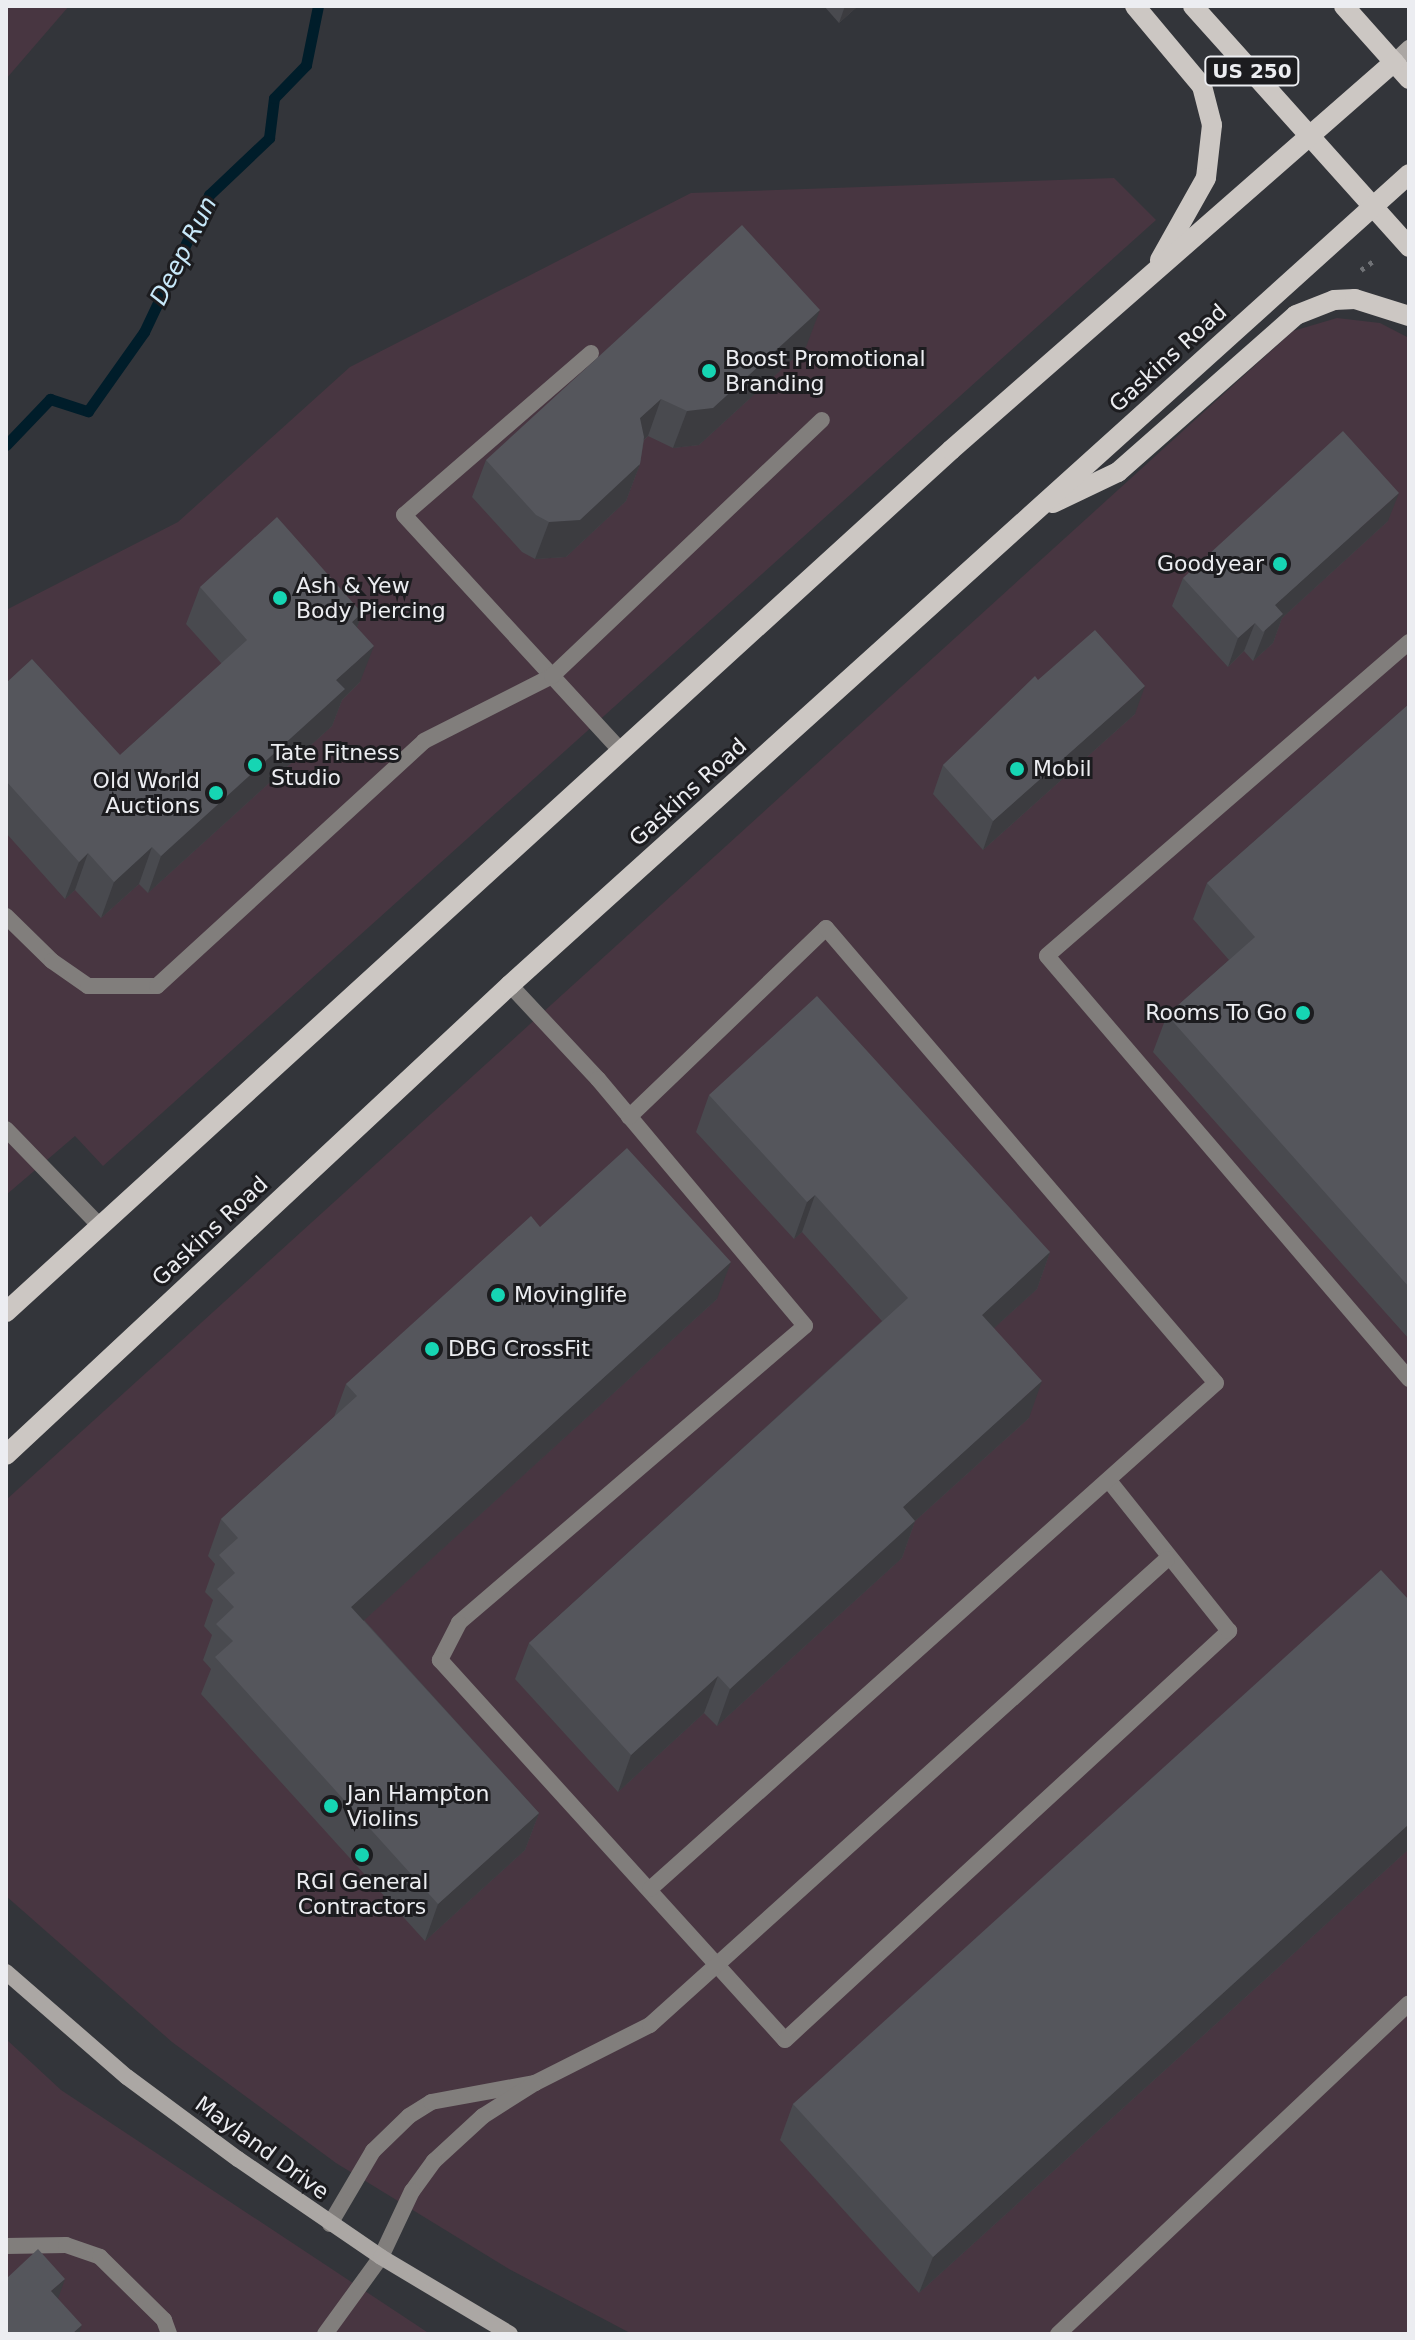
<!DOCTYPE html>
<style>
body{margin:0}
#map{position:relative;width:1415px;height:2340px;overflow:hidden;background:#33353a;font-family:"DejaVu Sans",sans-serif}
div>[style]{position:absolute}
.commercial>*{inset:0;background:#483641}
.stream>*{height:11px;margin:-5.5px;padding:0 5.5px;transform-origin:5.5px;border-radius:5.5px;background:#001d2a}
.path>*{height:5px;margin-top:-2.5px;transform-origin:0;background:repeating-linear-gradient(90deg,#707276 0 4px,transparent 0 10px)}
.lane>*{height:16px;margin:-8px;padding:0 8px;transform-origin:8px;border-radius:8px;background:#817e7c}
.street>*{height:16px;margin:-8px;padding:0 8px;transform-origin:8px;border-radius:8px;background:#817e7c}
.secondary>*{height:16px;margin:-8px;padding:0 8px;transform-origin:8px;border-radius:8px;background:#aba7a4}
.primary>*{height:20px;margin:-10px;padding:0 10px;transform-origin:10px;border-radius:10px;background:#ccc7c3}
.wall>*{inset:0;background:#494a4f}
.shaded-wall>*{inset:0;background:#3c3c40}
.building>*{inset:0;background:#55565c}
.dots>*{width:22px;height:22px;translate:-50% -50%;box-sizing:border-box;border:4px solid #1c1c1f;border-radius:50%}
span{translate:-50% -50%;white-space:nowrap;text-align:center;line-height:1.15;-webkit-text-stroke:6px #1c1c1f;paint-order:stroke}
.shield-label span{padding:2px 6px;background:#1c1c1f;border:2px solid;border-radius:6px;-webkit-text-stroke-width:0}
.shield-label{font-size:20px;color:#ecedf1;font-weight:700}
.poi-label{font-size:22px;color:#ecedf1}
.left{translate:0 -50%;text-align:left}
.right{translate:-100% -50%;text-align:right}
.street-label{font-size:22px;color:#ecedf1}
.water-label{font-size:24px;color:#c7e8f9;font-style:italic}
.frame{position:absolute;inset:0;border:8px solid #ecedf1;pointer-events:none}
</style>
<div id="map">
<div class="commercial">
<div style="clip-path:polygon(6px 6px,69px 6px,6px 79px)"></div>
<div style="clip-path:polygon(1114px 178px,1156px 220px,103px 1166px,75px 1136px,6px 1195px,6px 610px,178px 522px,350px 367px,691px 193px)"></div>
<div style="clip-path:polygon(1337px 318px,1380px 323px,1409px 338px,1409px 2334px,632px 2334px,509px 2269px,336px 2163px,172px 2042px,6px 1896px,6px 1500px,1293px 331px)"></div>
<div style="clip-path:polygon(6px 2039px,61px 2090px,430px 2334px,6px 2334px)"></div>
</div>
<div class="stream">
<div style="left:6px;top:445px;width:64px;rotate:-46.3deg"></div>
<div style="left:50px;top:399px;width:40px;rotate:18deg"></div>
<div style="left:88px;top:411px;width:97px;rotate:-54.7deg"></div>
<div style="left:144px;top:332px;width:152px;rotate:-64.6deg"></div>
<div style="left:209px;top:195px;width:83px;rotate:-43.5deg"></div>
<div style="left:269px;top:138px;width:40px;rotate:-82.9deg"></div>
<div style="left:274px;top:98px;width:46px;rotate:-45.9deg"></div>
<div style="left:306px;top:65px;width:60px;rotate:-78.5deg"></div>
</div>
<div class="path">
<div style="left:1361px;top:270px;width:19px;rotate:-36deg"></div>
</div>
<div class="lane">
<div style="left:591px;top:353px;width:247px;rotate:139.1deg"></div>
<div style="left:404px;top:515px;width:321px;rotate:47.4deg"></div>
<div style="left:1409px;top:642px;width:479px;rotate:139.1deg"></div>
<div style="left:1047px;top:956px;width:557px;rotate:49.44deg"></div>
<div style="left:6px;top:916px;width:64px;rotate:44.4deg"></div>
<div style="left:52px;top:961px;width:44px;rotate:34.8deg"></div>
<div style="left:88px;top:986px;width:69px"></div>
<div style="left:157px;top:986px;width:362px;rotate:-42.5deg"></div>
<div style="left:424px;top:741px;width:144px;rotate:-26.9deg"></div>
<div style="left:552px;top:676px;width:372px;rotate:-43.5deg"></div>
<div style="left:510px;top:985px;width:129px;rotate:46.9deg"></div>
<div style="left:598px;top:1079px;width:322px;rotate:50deg"></div>
<div style="left:805px;top:1326px;width:456px;rotate:139.4deg"></div>
<div style="left:459px;top:1623px;width:42px;rotate:117.2deg"></div>
<div style="left:440px;top:1660px;width:513px;rotate:47.76deg"></div>
<div style="left:785px;top:2040px;width:604px;rotate:-42.65deg"></div>
<div style="left:1229px;top:1631px;width:191px;rotate:-128.6deg"></div>
<div style="left:629px;top:1117px;width:273px;rotate:-43.8deg"></div>
<div style="left:826px;top:928px;width:599px;rotate:49.4deg"></div>
<div style="left:1216px;top:1383px;width:759px;rotate:138.2deg"></div>
<div style="left:6px;top:1129px;width:135px;rotate:45.9deg"></div>
<div style="left:535px;top:2083px;width:129px;rotate:-26.8deg"></div>
<div style="left:650px;top:2025px;width:696px;rotate:-42.03deg"></div>
<div style="left:330px;top:2224px;width:85px;rotate:-59.5deg"></div>
<div style="left:373px;top:2151px;width:50px;rotate:-44.2deg"></div>
<div style="left:409px;top:2116px;width:26px;rotate:-32deg"></div>
<div style="left:431px;top:2102px;width:106px;rotate:-10.4deg"></div>
<div style="left:535px;top:2083px;width:62px;rotate:147.6deg"></div>
<div style="left:483px;top:2116px;width:67px;rotate:137.4deg"></div>
<div style="left:434px;top:2161px;width:37px;rotate:126deg"></div>
<div style="left:412px;top:2191px;width:73px;rotate:115.2deg"></div>
<div style="left:6px;top:2246px;width:60px;rotate:-1deg"></div>
<div style="left:66px;top:2245px;width:36px;rotate:19deg"></div>
<div style="left:100px;top:2257px;width:90px;rotate:44.5deg"></div>
<div style="left:164px;top:2320px;width:15px;rotate:70deg"></div>
<div style="left:1058px;top:2334px;width:482px;rotate:-43.3deg"></div>
</div>
<div class="street">
<div style="left:325px;top:2334px;width:95px;rotate:-54deg"></div>
</div>
<div class="secondary">
<div style="left:1394px;top:62px;width:21px;rotate:-43deg"></div>
<div style="left:6px;top:1972px;width:160px;rotate:41deg"></div>
<div style="left:127px;top:2077px;width:138px;rotate:36.5deg"></div>
<div style="left:238px;top:2159px;width:173px;rotate:34.4deg"></div>
<div style="left:381px;top:2257px;width:150px;rotate:30.8deg"></div>
</div>
<div class="primary">
<div style="left:1135px;top:6px;width:104px;rotate:50.1deg"></div>
<div style="left:1202px;top:86px;width:40px;rotate:75.6deg"></div>
<div style="left:1212px;top:125px;width:53px;rotate:96.5deg"></div>
<div style="left:1206px;top:178px;width:94px;rotate:119.3deg"></div>
<div style="left:1193px;top:6px;width:324px;rotate:48.1deg"></div>
<div style="left:1344px;top:6px;width:98px;rotate:48.3deg"></div>
<div style="left:1053px;top:503px;width:72px;rotate:-25.5deg"></div>
<div style="left:1118px;top:472px;width:237px;rotate:-41.4deg"></div>
<div style="left:1296px;top:315px;width:41px;rotate:-21.5deg"></div>
<div style="left:1334px;top:300px;width:21px;rotate:-3deg"></div>
<div style="left:1355px;top:299px;width:57px;rotate:17.5deg"></div>
<div style="left:6px;top:1312px;width:1279px;rotate:-42.37deg"></div>
<div style="left:951px;top:450px;width:589px;rotate:-41.21deg"></div>
<div style="left:6px;top:1455px;width:689px;rotate:-43deg"></div>
<div style="left:510px;top:985px;width:1211px;rotate:-42.05deg"></div>
</div>
<div class="wall">
<div style="clip-path:polygon(824px 6px,858px 6px,839px 23px)"></div>
<div style="clip-path:polygon(806px 347px,699px 445px,673px 448px,648px 436px,644px 440px,640px 464px,626px 501px,566px 557px,535px 559px,522px 552px,472px 497px,486px 460px)"></div>
<div style="clip-path:polygon(1388px 521px,1282px 618px,1273px 643px,1253px 661px,1244px 651px,1228px 667px,1172px 606px,1183px 578px)"></div>
<div style="clip-path:polygon(200px 587px,362px 613px,357px 627px,360px 682px,342px 700px,332px 726px,148px 893px,139px 884px,101px 918px,75px 890px,65px 899px,6px 833px,6px 683px,120px 755px,222px 664px,186px 624px)"></div>
<div style="clip-path:polygon(1038px 680px,1135px 714px,983px 850px,933px 794px,943px 765px)"></div>
<div style="clip-path:polygon(1409px 704px,1409px 1339px,1153px 1052px,1167px 1015px,1229px 960px,1193px 919px,1207px 883px)"></div>
<div style="clip-path:polygon(709px 1095px,1050px 1252px,1037px 1289px,994px 1328px,1029px 1418px,915px 1521px,902px 1558px,717px 1726px,704px 1713px,618px 1792px,515px 1679px,529px 1643px,882px 1321px,802px 1232px,794px 1239px,696px 1132px)"></div>
<div style="clip-path:polygon(540px 1227px,717px 1299px,364px 1620px,539px 1813px,525px 1850px,425px 1941px,201px 1694px,211px 1669px,203px 1660px,212px 1635px,204px 1626px,213px 1600px,205px 1592px,215px 1564px,208px 1556px,221px 1519px,334px 1417px,346px 1384px)"></div>
<div style="clip-path:polygon(1409px 1600px,1409px 1849px,919px 2293px,780px 2140px,793px 2104px)"></div>
</div>
<div class="shaded-wall">
<div style="clip-path:polygon(845px 6px,858px 6px,839px 23px)"></div>
<div style="clip-path:polygon(820px 310px,806px 347px,699px 445px,673px 448px,687px 411px)"></div>
<div style="clip-path:polygon(661px 399px,648px 436px,626px 455px,640px 418px)"></div>
<div style="clip-path:polygon(640px 464px,626px 501px,566px 557px,535px 559px,549px 522px)"></div>
<div style="clip-path:polygon(1399px 493px,1388px 521px,1282px 618px,1273px 643px,1253px 661px,1275px 605px)"></div>
<div style="clip-path:polygon(362px 613px,349px 650px,352px 622px)"></div>
<div style="clip-path:polygon(1255px 623px,1244px 651px,1228px 667px,1238px 638px)"></div>
<div style="clip-path:polygon(374px 646px,360px 682px,342px 700px,332px 726px,148px 893px,161px 856px,336px 680px)"></div>
<div style="clip-path:polygon(1145px 686px,1135px 714px,983px 850px,993px 821px)"></div>
<div style="clip-path:polygon(152px 847px,139px 884px,101px 918px,114px 882px)"></div>
<div style="clip-path:polygon(88px 853px,75px 890px,65px 899px,79px 862px)"></div>
<div style="clip-path:polygon(815px 1195px,802px 1232px,794px 1239px,807px 1202px)"></div>
<div style="clip-path:polygon(1050px 1252px,1037px 1289px,968px 1352px,982px 1315px)"></div>
<div style="clip-path:polygon(731px 1262px,717px 1299px,338px 1644px,351px 1607px)"></div>
<div style="clip-path:polygon(1042px 1381px,1029px 1418px,915px 1521px,902px 1558px,717px 1726px,730px 1689px,903px 1507px)"></div>
<div style="clip-path:polygon(718px 1676px,704px 1713px,618px 1792px,631px 1755px)"></div>
<div style="clip-path:polygon(539px 1813px,525px 1850px,425px 1941px,438px 1904px)"></div>
<div style="clip-path:polygon(1409px 1824px,1409px 1849px,919px 2293px,933px 2257px)"></div>
<div style="clip-path:polygon(65px 2279px,55px 2307px,51px 2291px)"></div>
<div style="clip-path:polygon(82px 2325px,79px 2334px,72px 2334px)"></div>
</div>
<div class="building">
<div style="clip-path:polygon(742px 225px,820px 310px,713px 408px,687px 411px,661px 399px,640px 418px,644px 437px,640px 464px,580px 520px,549px 522px,536px 515px,486px 460px)"></div>
<div style="clip-path:polygon(1343px 431px,1399px 493px,1275px 605px,1283px 614px,1263px 632px,1255px 623px,1238px 638px,1183px 578px)"></div>
<div style="clip-path:polygon(277px 517px,362px 613px,352px 622px,374px 646px,336px 680px,345px 689px,161px 856px,152px 847px,114px 882px,88px 853px,79px 862px,6px 781px,6px 683px,32px 659px,120px 755px,247px 640px,200px 587px)"></div>
<div style="clip-path:polygon(1095px 630px,1145px 686px,993px 821px,943px 765px,1035px 676px,1038px 680px)"></div>
<div style="clip-path:polygon(1409px 704px,1409px 1287px,1167px 1015px,1255px 937px,1207px 883px)"></div>
<div style="clip-path:polygon(817px 996px,1050px 1252px,982px 1315px,1042px 1381px,903px 1507px,915px 1521px,730px 1689px,718px 1676px,631px 1755px,529px 1643px,908px 1298px,815px 1195px,807px 1202px,709px 1095px)"></div>
<div style="clip-path:polygon(627px 1148px,731px 1262px,351px 1607px,539px 1813px,438px 1904px,215px 1657px,233px 1641px,216px 1624px,234px 1607px,217px 1589px,235px 1573px,219px 1555px,238px 1538px,221px 1519px,357px 1396px,346px 1384px,531px 1216px,540px 1227px)"></div>
<div style="clip-path:polygon(1381px 1570px,1409px 1600px,1409px 1824px,933px 2257px,793px 2104px)"></div>
<div style="clip-path:polygon(38px 2249px,65px 2279px,51px 2291px,82px 2325px,72px 2334px,6px 2334px,6px 2279px)"></div>
</div>
<div class="dots">
<div style="left:709px;top:371px;background:#16d5b3"></div>
<div style="left:1280px;top:564px;background:#16d5b3"></div>
<div style="left:280px;top:598px;background:#16d5b3"></div>
<div style="left:255px;top:765px;background:#16d5b3"></div>
<div style="left:1017px;top:769px;background:#16d5b3"></div>
<div style="left:216px;top:793px;background:#16d5b3"></div>
<div style="left:1303px;top:1013px;background:#16d5b3"></div>
<div style="left:498px;top:1295px;background:#16d5b3"></div>
<div style="left:432px;top:1349px;background:#16d5b3"></div>
<div style="left:331px;top:1806px;background:#16d5b3"></div>
<div style="left:362px;top:1855px;background:#16d5b3"></div>
</div>
<div class="shield-label">
<span style="left:1252px;top:71px">US 250</span>
</div>
<div class="poi-label">
<span class="left" style="left:725px;top:371px">Boost Promotional<br>Branding</span>
<span class="right" style="left:1264px;top:564px">Goodyear</span>
<span class="left" style="left:296px;top:598px">Ash &amp; Yew<br>Body Piercing</span>
<span class="left" style="left:271px;top:765px">Tate Fitness<br>Studio</span>
<span class="left" style="left:1033px;top:769px">Mobil</span>
<span class="right" style="left:200px;top:793px">Old World<br>Auctions</span>
<span class="right" style="left:1287px;top:1013px">Rooms To Go</span>
<span class="left" style="left:514px;top:1295px">Movinglife</span>
<span class="left" style="left:448px;top:1349px">DBG CrossFit</span>
<span class="left" style="left:347px;top:1806px">Jan Hampton<br>Violins</span>
<span style="left:362px;top:1894px">RGI General<br>Contractors</span>
</div>
<div class="street-label">
<span style="left:1168px;top:358px;rotate:-42deg">Gaskins Road</span>
<span style="left:688px;top:792px;rotate:-42deg">Gaskins Road</span>
<span style="left:210px;top:1231px;rotate:-43deg">Gaskins Road</span>
<span style="left:262px;top:2148px;rotate:36deg">Mayland Drive</span>
</div>
<div class="water-label">
<span style="left:184px;top:251px;rotate:-63deg">Deep Run</span>
</div>
<div class="frame"></div>
</div>
